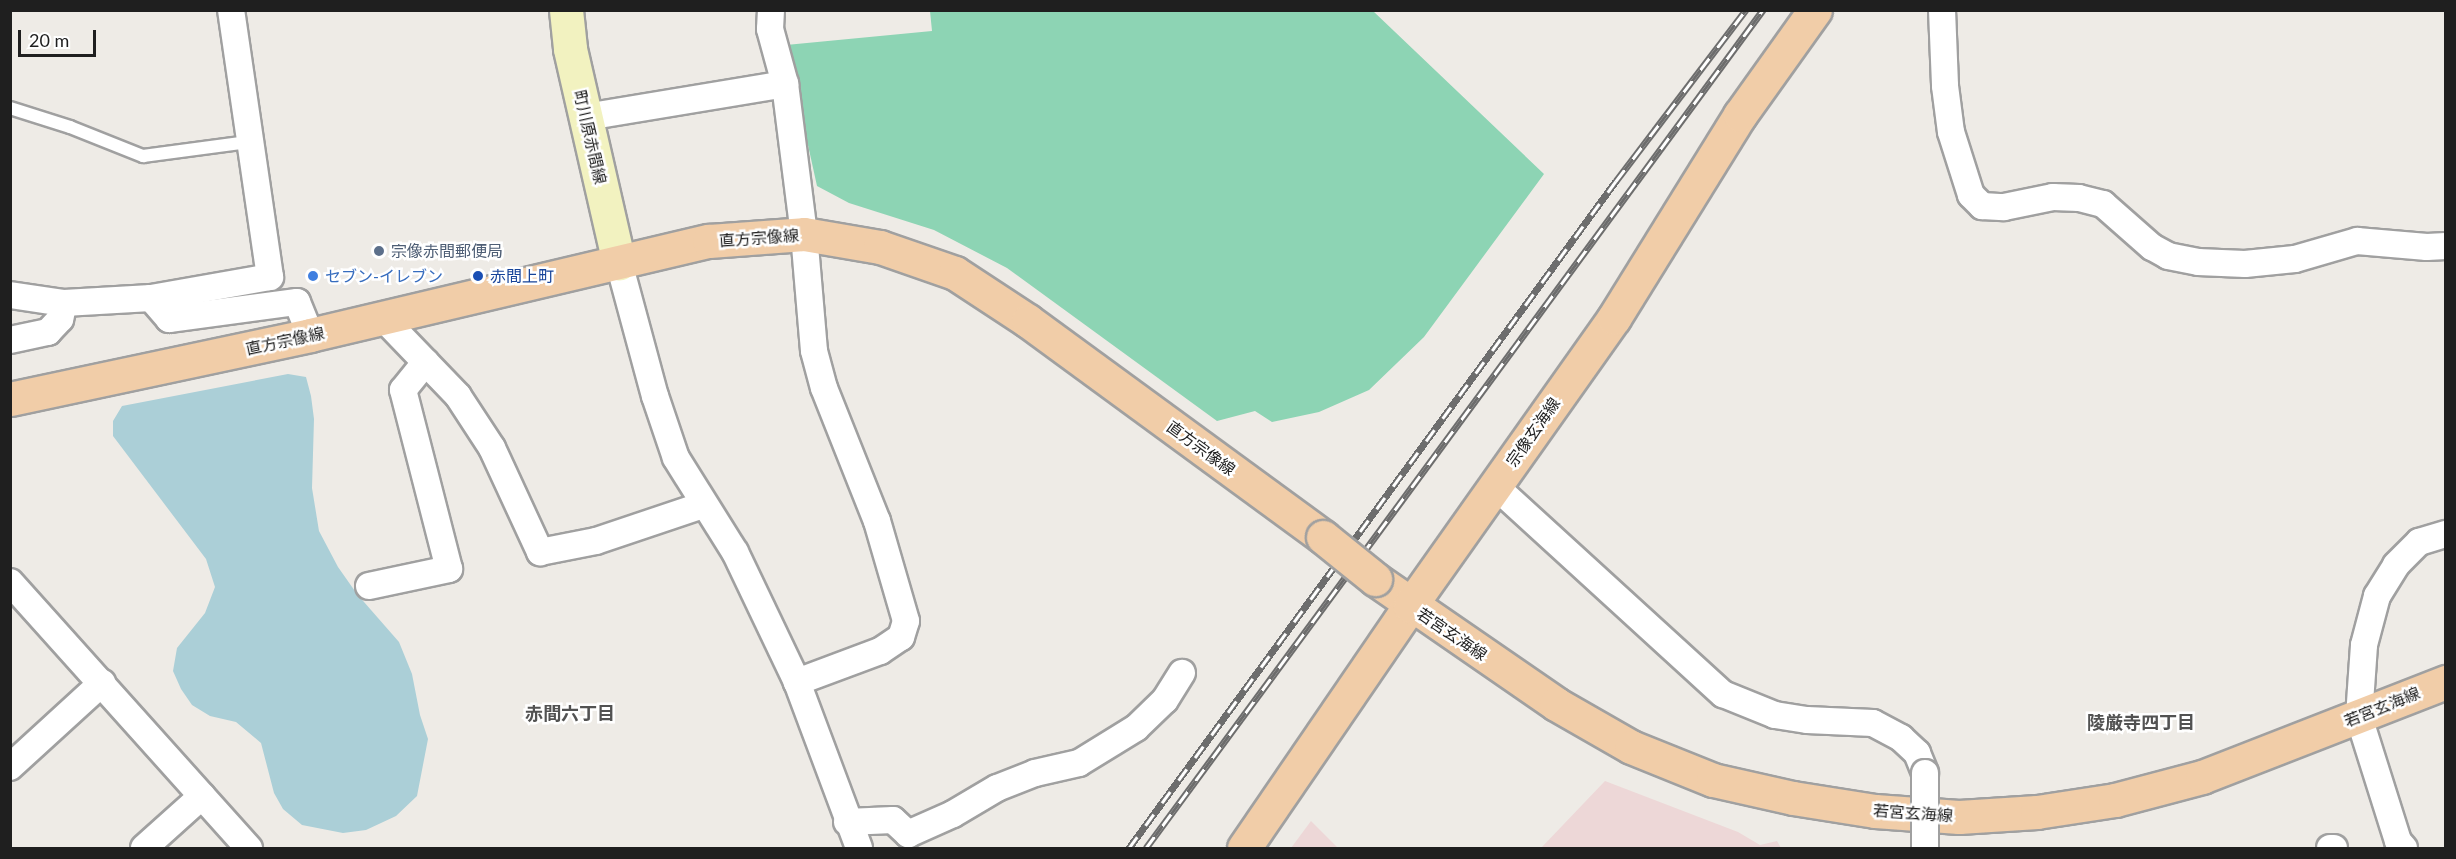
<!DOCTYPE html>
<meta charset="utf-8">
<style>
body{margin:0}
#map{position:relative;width:2456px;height:859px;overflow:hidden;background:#eeebe6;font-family:Lato,"Noto Sans JP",sans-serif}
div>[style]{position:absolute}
.commercial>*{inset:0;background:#edd7d7}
.pitch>*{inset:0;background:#8dd4b4}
.water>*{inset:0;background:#abcfd7}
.roads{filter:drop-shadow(2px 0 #a0a0a0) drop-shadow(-2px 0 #a0a0a0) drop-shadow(0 2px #a0a0a0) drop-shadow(0 -2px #a0a0a0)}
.lane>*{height:12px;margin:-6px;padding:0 6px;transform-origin:6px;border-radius:6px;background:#fff}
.street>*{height:26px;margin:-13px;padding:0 13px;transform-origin:13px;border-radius:13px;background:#fff}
.secondary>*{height:33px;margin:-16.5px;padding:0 16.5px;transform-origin:16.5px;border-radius:16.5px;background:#f2f2c0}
.primary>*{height:33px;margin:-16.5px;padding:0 16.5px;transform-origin:16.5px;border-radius:16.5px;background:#f1cda8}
.rail>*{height:7px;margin-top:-3.5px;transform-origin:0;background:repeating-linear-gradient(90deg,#fff 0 14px,#6d6d6d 0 28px);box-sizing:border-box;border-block:2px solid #6d6d6d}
.bridges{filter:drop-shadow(2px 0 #a0a0a0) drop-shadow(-2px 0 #a0a0a0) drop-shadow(0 2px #a0a0a0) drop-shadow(0 -2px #a0a0a0)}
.street-bridge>*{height:26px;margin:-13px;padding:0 13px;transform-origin:13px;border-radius:13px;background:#fff}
.primary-bridge>*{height:33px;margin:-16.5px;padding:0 16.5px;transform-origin:16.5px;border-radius:16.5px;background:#f1cda8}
.dots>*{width:16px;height:16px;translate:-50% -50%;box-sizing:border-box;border:3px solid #fff;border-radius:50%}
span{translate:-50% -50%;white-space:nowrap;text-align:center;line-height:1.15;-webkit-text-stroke:5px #fff;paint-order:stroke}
.street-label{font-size:16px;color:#1f1f1f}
.service-label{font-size:16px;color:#4e5e75}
.left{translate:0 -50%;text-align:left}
.shop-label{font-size:16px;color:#366cbe}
.transit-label{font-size:16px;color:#164399}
.neighbourhood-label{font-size:18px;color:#525252;font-weight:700}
.frame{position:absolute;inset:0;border:12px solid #1f1f1f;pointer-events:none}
.scale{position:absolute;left:18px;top:30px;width:78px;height:27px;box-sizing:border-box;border:3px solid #1f1f1f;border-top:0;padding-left:8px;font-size:18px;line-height:21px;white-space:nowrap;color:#1f1f1f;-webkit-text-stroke:4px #fff;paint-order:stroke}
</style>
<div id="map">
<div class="commercial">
<div style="clip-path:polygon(1605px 781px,1738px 832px,1760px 845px,1777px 841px,1781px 848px,1541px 848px)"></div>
<div style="clip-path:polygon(1311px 821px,1338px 848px,1291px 848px)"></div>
</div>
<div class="pitch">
<div style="clip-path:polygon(930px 11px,1373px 11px,1544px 174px,1424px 337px,1369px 390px,1319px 412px,1272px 422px,1255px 411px,1217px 421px,1007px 268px,934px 230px,849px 203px,817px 186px,786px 45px,932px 31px)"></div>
</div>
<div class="water">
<div style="clip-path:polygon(288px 374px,306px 377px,311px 396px,314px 419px,312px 488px,319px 531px,338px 567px,357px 594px,399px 642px,412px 674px,420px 715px,428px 739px,417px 796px,396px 816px,366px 830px,343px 833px,302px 825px,283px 809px,274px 793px,261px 743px,236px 722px,210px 716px,192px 705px,181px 689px,173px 671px,177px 648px,205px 613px,215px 587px,206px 559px,113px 436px,113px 421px,122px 406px)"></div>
</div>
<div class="roads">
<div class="lane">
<div style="left:10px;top:108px;width:63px;rotate:17.6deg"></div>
<div style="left:70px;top:127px;width:79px;rotate:21.7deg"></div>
<div style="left:143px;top:156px;width:106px;rotate:-7.6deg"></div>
</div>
<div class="street">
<div style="left:771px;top:10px;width:19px;rotate:93deg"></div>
<div style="left:770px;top:29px;width:57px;rotate:74.7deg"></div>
<div style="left:785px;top:84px;width:151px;rotate:82.8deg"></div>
<div style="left:804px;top:234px;width:117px;rotate:85.1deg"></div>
<div style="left:814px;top:351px;width:38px;rotate:75deg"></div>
<div style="left:824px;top:388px;width:143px;rotate:68.3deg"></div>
<div style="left:877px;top:521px;width:104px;rotate:73.8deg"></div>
<div style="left:906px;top:621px;width:17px;rotate:107deg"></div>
<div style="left:901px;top:637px;width:25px;rotate:146deg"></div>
<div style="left:880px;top:651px;width:89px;rotate:159.5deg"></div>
<div style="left:1942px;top:10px;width:76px;rotate:87.7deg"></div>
<div style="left:1945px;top:86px;width:46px;rotate:82.6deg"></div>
<div style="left:1951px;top:132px;width:66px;rotate:72.4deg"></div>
<div style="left:1971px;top:195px;width:16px;rotate:45deg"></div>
<div style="left:1982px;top:206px;width:22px;rotate:3deg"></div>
<div style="left:2004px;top:207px;width:50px;rotate:-11.5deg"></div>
<div style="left:2053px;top:197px;width:26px;rotate:2deg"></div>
<div style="left:2079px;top:198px;width:25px;rotate:14deg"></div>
<div style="left:2103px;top:204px;width:65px;rotate:41.3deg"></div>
<div style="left:2152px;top:247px;width:18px;rotate:29deg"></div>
<div style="left:2168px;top:256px;width:31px;rotate:11deg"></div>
<div style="left:2198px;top:262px;width:47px;rotate:2.4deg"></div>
<div style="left:2245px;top:264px;width:50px;rotate:-5.7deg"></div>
<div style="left:2295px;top:259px;width:65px;rotate:-16.2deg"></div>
<div style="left:2357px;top:241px;width:70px;rotate:4.9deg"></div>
<div style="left:2427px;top:247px;width:19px;rotate:-3deg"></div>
<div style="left:586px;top:117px;width:202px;rotate:-9.4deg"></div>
<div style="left:619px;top:263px;width:138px;rotate:74.9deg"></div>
<div style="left:655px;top:396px;width:65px;rotate:71.3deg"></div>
<div style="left:676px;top:458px;width:111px;rotate:57.9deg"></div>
<div style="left:735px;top:552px;width:144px;rotate:64.5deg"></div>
<div style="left:797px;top:682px;width:177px;rotate:69.5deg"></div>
<div style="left:10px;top:295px;width:55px;rotate:8.4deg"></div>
<div style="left:64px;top:303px;width:87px;rotate:-3.3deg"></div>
<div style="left:151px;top:298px;width:121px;rotate:-10deg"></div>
<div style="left:270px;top:277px;width:270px;rotate:-98.3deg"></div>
<div style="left:151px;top:298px;width:28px;rotate:49deg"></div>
<div style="left:169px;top:319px;width:129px;rotate:-7.6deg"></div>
<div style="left:297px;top:302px;width:35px;rotate:68deg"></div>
<div style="left:383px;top:318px;width:108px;rotate:46.1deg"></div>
<div style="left:458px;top:396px;width:62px;rotate:56.8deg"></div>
<div style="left:492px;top:448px;width:115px;rotate:65.2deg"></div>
<div style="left:540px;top:552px;width:57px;rotate:-11.1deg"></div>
<div style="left:596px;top:541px;width:113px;rotate:-18.6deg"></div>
<div style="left:10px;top:340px;width:39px;rotate:-12deg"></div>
<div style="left:48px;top:332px;width:18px;rotate:-47deg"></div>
<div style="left:60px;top:319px;width:16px;rotate:-76deg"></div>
<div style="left:1495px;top:486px;width:309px;rotate:42.4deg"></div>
<div style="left:1723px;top:694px;width:56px;rotate:22deg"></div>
<div style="left:1775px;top:715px;width:32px;rotate:9deg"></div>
<div style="left:1807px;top:720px;width:66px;rotate:2.6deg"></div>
<div style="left:1873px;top:723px;width:32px;rotate:28deg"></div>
<div style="left:1901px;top:738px;width:22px;rotate:43deg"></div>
<div style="left:1917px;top:753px;width:22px;rotate:68deg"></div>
<div style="left:10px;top:582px;width:358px;rotate:48.1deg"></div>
<div style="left:369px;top:586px;width:82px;rotate:-12deg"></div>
<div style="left:449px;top:569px;width:185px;rotate:-104.4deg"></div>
<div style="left:403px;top:390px;width:36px;rotate:-51deg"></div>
<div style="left:10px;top:767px;width:125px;rotate:-42.4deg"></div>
<div style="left:847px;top:822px;width:46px;rotate:-2.5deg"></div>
<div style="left:893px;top:820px;width:21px;rotate:43deg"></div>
<div style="left:908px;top:834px;width:49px;rotate:-24deg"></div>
<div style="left:953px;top:814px;width:51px;rotate:-30.6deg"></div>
<div style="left:997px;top:788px;width:41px;rotate:-21.5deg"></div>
<div style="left:1035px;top:773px;width:45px;rotate:-12.8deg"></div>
<div style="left:1079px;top:763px;width:67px;rotate:-31.6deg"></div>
<div style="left:1136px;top:728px;width:40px;rotate:-44deg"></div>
<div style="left:1165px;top:700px;width:32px;rotate:-58deg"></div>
<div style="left:144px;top:848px;width:78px;rotate:-41.9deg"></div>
<div style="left:2330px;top:848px;width:4px"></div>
<div style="left:2404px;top:848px;width:9px;rotate:-131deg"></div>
<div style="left:2398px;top:841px;width:130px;rotate:-107.5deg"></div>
<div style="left:2359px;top:717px;width:72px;rotate:-86deg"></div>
<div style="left:2364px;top:645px;width:51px;rotate:-75.1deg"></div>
<div style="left:2377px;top:596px;width:36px;rotate:-58deg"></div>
<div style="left:2396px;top:565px;width:33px;rotate:-45deg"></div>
<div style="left:2419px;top:542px;width:28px;rotate:-17deg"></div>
</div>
<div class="secondary">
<div style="left:566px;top:10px;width:39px;rotate:84deg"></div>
<div style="left:570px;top:49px;width:220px;rotate:77.1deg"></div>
</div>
<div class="primary">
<div style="left:10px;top:399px;width:307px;rotate:-12deg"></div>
<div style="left:310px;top:335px;width:410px;rotate:-13.3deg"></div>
<div style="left:709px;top:241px;width:95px;rotate:-4.2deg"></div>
<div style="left:804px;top:234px;width:77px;rotate:9.7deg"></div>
<div style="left:880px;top:247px;width:79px;rotate:19.1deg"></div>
<div style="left:955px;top:273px;width:87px;rotate:33.3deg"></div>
<div style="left:1028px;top:321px;width:366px;rotate:36.2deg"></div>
<div style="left:1375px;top:579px;width:220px;rotate:34.6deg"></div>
<div style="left:1556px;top:704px;width:86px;rotate:29.8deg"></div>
<div style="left:1631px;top:747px;width:88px;rotate:21.9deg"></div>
<div style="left:1713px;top:780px;width:82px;rotate:12.7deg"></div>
<div style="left:1793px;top:798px;width:83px;rotate:9deg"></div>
<div style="left:1875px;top:811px;width:84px;rotate:4.1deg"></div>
<div style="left:1959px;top:817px;width:78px;rotate:-3.7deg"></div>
<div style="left:2037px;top:812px;width:79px;rotate:-8.7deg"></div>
<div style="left:2115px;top:800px;width:90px;rotate:-14.8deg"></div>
<div style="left:2202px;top:777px;width:262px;rotate:-21.3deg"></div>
<div style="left:1244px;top:848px;width:293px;rotate:-55.6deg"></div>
<div style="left:1410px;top:606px;width:353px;rotate:-54.7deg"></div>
<div style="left:1614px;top:318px;width:239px;rotate:-58.2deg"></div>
<div style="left:1740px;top:115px;width:129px;rotate:-54.5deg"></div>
</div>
</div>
<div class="rail">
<div style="left:1129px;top:848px;width:826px;rotate:-53.87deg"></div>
<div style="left:1616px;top:181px;width:215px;rotate:-52.8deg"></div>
<div style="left:1146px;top:848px;width:1041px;rotate:-53.64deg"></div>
</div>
<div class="bridges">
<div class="street-bridge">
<div style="left:1925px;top:848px;width:75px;rotate:-90deg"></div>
</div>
<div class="primary-bridge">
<div style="left:1323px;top:537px;width:67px;rotate:38.9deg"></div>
</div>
</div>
<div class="dots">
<div style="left:379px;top:251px;background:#5c6f8a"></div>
<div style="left:313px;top:276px;background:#3f7fe0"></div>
<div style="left:478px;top:276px;background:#1a4fb4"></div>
</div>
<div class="street-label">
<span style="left:590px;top:137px;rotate:77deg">町川原赤間線</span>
<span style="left:759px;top:238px;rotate:-4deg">直方宗像線</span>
<span style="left:285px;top:341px;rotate:-12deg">直方宗像線</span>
<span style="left:1533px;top:432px;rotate:-55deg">宗像玄海線</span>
<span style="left:1201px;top:448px;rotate:36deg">直方宗像線</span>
<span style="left:1452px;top:634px;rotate:34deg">若宮玄海線</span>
<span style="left:2382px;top:707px;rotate:-22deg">若宮玄海線</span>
<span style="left:1913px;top:813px;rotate:4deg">若宮玄海線</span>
</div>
<div class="service-label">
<span class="left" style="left:391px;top:251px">宗像赤間郵便局</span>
</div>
<div class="shop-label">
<span class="left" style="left:325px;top:276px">セブン-イレブン</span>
</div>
<div class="transit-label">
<span class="left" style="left:490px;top:276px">赤間上町</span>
</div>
<div class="neighbourhood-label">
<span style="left:570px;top:713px">赤間六丁目</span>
<span style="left:2141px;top:722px">陵厳寺四丁目</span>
</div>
<div class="frame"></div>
<div class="scale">20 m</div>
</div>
